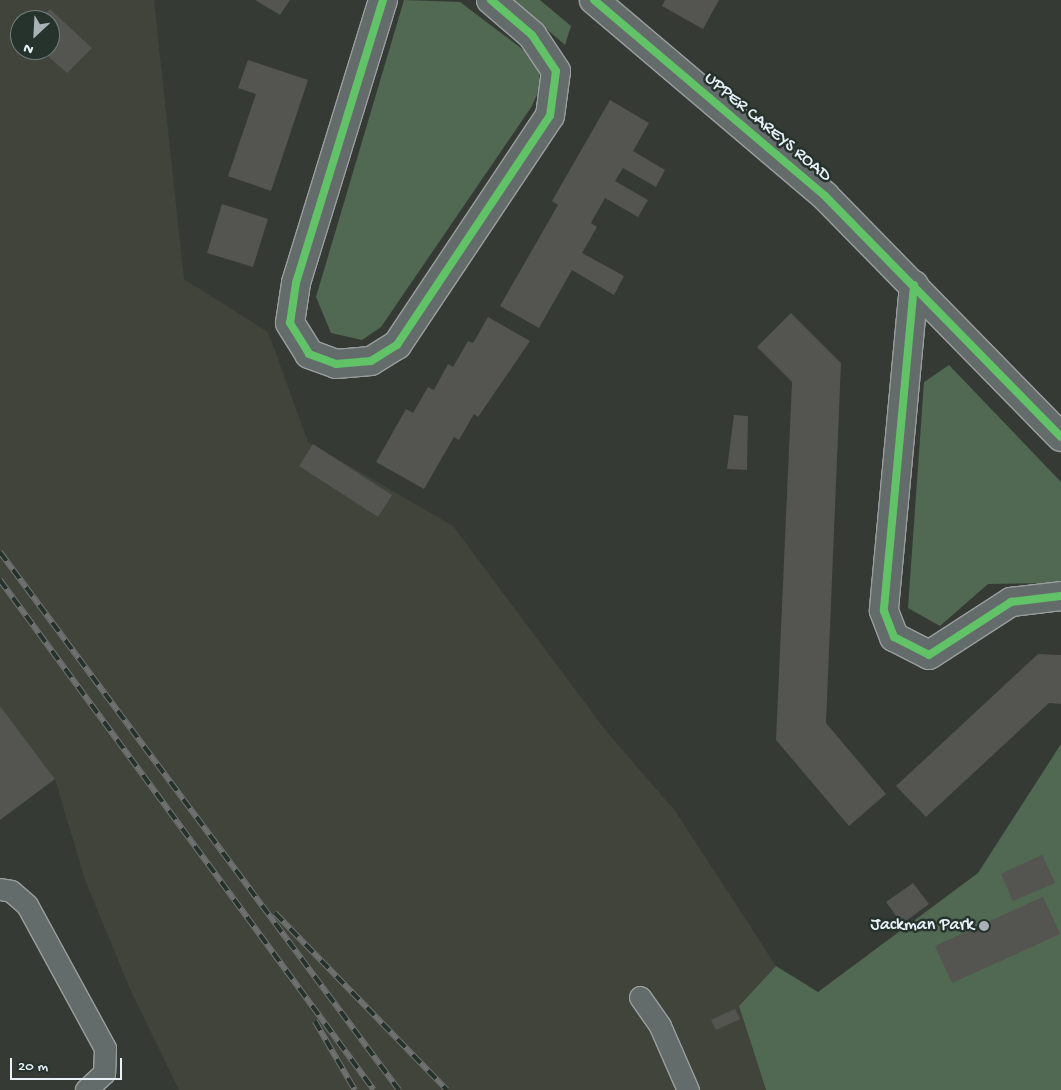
<!DOCTYPE html>
<style>
body{margin:0}
#map{position:relative;width:1061px;height:1090px;overflow:hidden;background:#353a35;font-family:"Gochi Hand",sans-serif}
div>[style]{position:absolute}
.built>*{inset:0;background:#40443b}
.green>*{inset:0;background:#516852}
.building>*{inset:0;background:#545450}
.roads{filter:drop-shadow(1px 0 #9a9e9e) drop-shadow(-1px 0 #9a9e9e) drop-shadow(0 1px #9a9e9e) drop-shadow(0 -1px #9a9e9e)}
.service>*{height:21px;margin:-10.5px;padding:0 10.5px;transform-origin:10.5px;border-radius:10.5px;background:#646b6b}
.minor>*{height:28px;margin:-14px;padding:0 14px;transform-origin:14px;border-radius:14px;background:#646b6b}
.rail>*{height:5.5px;margin-top:-2.75px;transform-origin:0;background:repeating-linear-gradient(90deg,#26332d 0 11px,#6e7170 0 22px);box-sizing:border-box;border-block:1px solid #6e7170}
.cycleway>*{height:8px;margin:-4px;padding:0 4px;transform-origin:4px;border-radius:4px;background:#61c268}
.dots>*{width:14px;height:14px;translate:-50% -50%;box-sizing:border-box;border:2px solid #26332d;border-radius:50%}
span{translate:-50% -50%;white-space:nowrap;text-align:center;line-height:1.15;-webkit-text-stroke:5px #26332d;paint-order:stroke}
.street-label{font-size:18px;color:#e8f1f8}
.poi-label{font-size:18px;color:#e8f1f8}
.right{translate:-100% -50%;text-align:right}
.north{position:absolute;left:10px;top:10px;width:50px;height:50px;box-sizing:border-box;background:#26332d;border:1px solid #747f7e;border-radius:50%;rotate:205deg;font-size:14px;font-weight:700;line-height:20px;text-align:center;color:#e8f1f8}
.north::after{content:'';display:block;margin:auto;width:18px;height:22px;background:#a9b1b4;clip-path:polygon(50% 0,100% 100%,50% 72%,0 100%)}
.scale{position:absolute;left:10px;top:1058px;width:112px;height:22px;box-sizing:border-box;border:2px solid #e8f1f8;border-top:0;padding-left:6px;font-size:15px;line-height:18px;white-space:nowrap;color:#e8f1f8;-webkit-text-stroke:4px #26332d;paint-order:stroke}
</style>
<div id="map">
<div class="built">
<div style="clip-path:polygon(evenodd,0 0,154px 0,184px 279px,268px 332px,308px 442px,453px 526px,606px 731px,676px 812px,776px 966px,739px 1006px,766px 1090px,179px 1090px,130px 989px,85px 880px,55px 779px,0 706px,0 0,20px 20px,50px 20px,50px 50px,20px 50px,20px 20px)"></div>
</div>
<div class="green">
<div style="clip-path:polygon(404px 0,460px 2px,537px 60px,541px 85px,532px 106px,381px 327px,362px 340px,331px 333px,316px 297px)"></div>
<div style="clip-path:polygon(513px 0,540px 0,571px 26px,565px 45px)"></div>
<div style="clip-path:polygon(949px 365px,1061px 482px,1061px 583px,988px 584px,940px 626px,908px 608px,924px 382px)"></div>
<div style="clip-path:polygon(1061px 744px,1061px 1090px,766px 1090px,739px 1006px,776px 966px,818px 992px,978px 873px)"></div>
</div>
<div class="building">
<div style="clip-path:polygon(255px 0,290px 0,280px 15px)"></div>
<div style="clip-path:polygon(665px 0,719px 0,703px 29px,662px 6px)"></div>
<div style="clip-path:polygon(50px 9px,92px 48px,67px 73px,41px 50px,50px 50px,50px 20px,39px 20px)"></div>
<div style="clip-path:polygon(248px 60px,308px 80px,271px 191px,228px 176px,256px 94px,238px 88px)"></div>
<div style="clip-path:polygon(610px 100px,649px 123px,633px 151px,665px 170px,656px 187px,623px 168px,615px 181px,648px 200px,638px 217px,605px 198px,591px 223px,597px 227px,582px 253px,624px 276px,614px 295px,572px 270px,539px 328px,500px 306px,558px 205px,552px 201px)"></div>
<div style="clip-path:polygon(222px 204px,268px 219px,253px 267px,207px 253px)"></div>
<div style="clip-path:polygon(791px 313px,841px 363px,826px 723px,886px 794px,849px 826px,776px 740px,792px 382px,757px 347px)"></div>
<div style="clip-path:polygon(488px 317px,530px 341px,478px 417px,474px 414px,459px 440px,454px 437px,424px 489px,376px 462px,406px 409px,413px 413px,428px 387px,434px 390px,448px 364px,453px 367px,468px 341px,473px 343px)"></div>
<div style="clip-path:polygon(734px 415px,748px 416px,747px 470px,727px 469px)"></div>
<div style="clip-path:polygon(313px 444px,392px 495px,378px 517px,299px 466px)"></div>
<div style="clip-path:polygon(1038px 654px,1061px 655px,1061px 704px,1049px 703px,926px 817px,896px 786px)"></div>
<div style="clip-path:polygon(0 706px,55px 779px,0 820px)"></div>
<div style="clip-path:polygon(1042px 855px,1055px 883px,1013px 901px,1001px 874px)"></div>
<div style="clip-path:polygon(913px 883px,929px 904px,902px 924px,886px 902px)"></div>
<div style="clip-path:polygon(1043px 897px,1060px 934px,952px 983px,935px 946px)"></div>
<div style="clip-path:polygon(735px 1009px,740px 1019px,716px 1030px,711px 1020px)"></div>
</div>
<div class="roads">
<div class="service">
<div style="left:0;top:889px;width:11px;rotate:10deg"></div>
<div style="left:11px;top:891px;width:21px;rotate:41deg"></div>
<div style="left:27px;top:905px;width:163px;rotate:61.4deg"></div>
<div style="left:105px;top:1048px;width:25px;rotate:92deg"></div>
<div style="left:104px;top:1073px;width:25px;rotate:137deg"></div>
<div style="left:640px;top:997px;width:35px;rotate:55deg"></div>
<div style="left:660px;top:1026px;width:70px;rotate:66.4deg"></div>
</div>
<div class="minor">
<div style="left:383px;top:0;width:296px;rotate:107.1deg"></div>
<div style="left:296px;top:283px;width:40px;rotate:98.5deg"></div>
<div style="left:290px;top:323px;width:36px;rotate:58deg"></div>
<div style="left:309px;top:354px;width:29px;rotate:20deg"></div>
<div style="left:336px;top:364px;width:35px;rotate:-5deg"></div>
<div style="left:371px;top:361px;width:31px;rotate:-32deg"></div>
<div style="left:397px;top:345px;width:275px;rotate:-56.3deg"></div>
<div style="left:550px;top:116px;width:45px;rotate:-82.4deg"></div>
<div style="left:556px;top:71px;width:43px;rotate:-123.7deg"></div>
<div style="left:532px;top:35px;width:54px;rotate:-139.5deg"></div>
<div style="left:594px;top:0;width:303px;rotate:40.3deg"></div>
<div style="left:825px;top:196px;width:337px;rotate:45.6deg"></div>
<div style="left:914px;top:285px;width:327px;rotate:95.3deg"></div>
<div style="left:884px;top:611px;width:28px;rotate:69deg"></div>
<div style="left:894px;top:637px;width:39px;rotate:27deg"></div>
<div style="left:929px;top:655px;width:98px;rotate:-32.9deg"></div>
<div style="left:1011px;top:602px;width:50px;rotate:-6.8deg"></div>
</div>
</div>
<div class="rail">
<div style="left:0;top:552px;width:670px;rotate:53.44deg"></div>
<div style="left:0;top:580px;width:632px;rotate:53.75deg"></div>
<div style="left:275px;top:913px;width:247px;rotate:45.8deg"></div>
<div style="left:315px;top:1021px;width:80px;rotate:59.9deg"></div>
</div>
<div class="cycleway">
<div style="left:383px;top:0;width:296px;rotate:107.1deg"></div>
<div style="left:296px;top:283px;width:40px;rotate:98.5deg"></div>
<div style="left:290px;top:323px;width:36px;rotate:58deg"></div>
<div style="left:309px;top:354px;width:29px;rotate:20deg"></div>
<div style="left:336px;top:364px;width:35px;rotate:-5deg"></div>
<div style="left:371px;top:361px;width:31px;rotate:-32deg"></div>
<div style="left:397px;top:345px;width:275px;rotate:-56.3deg"></div>
<div style="left:550px;top:116px;width:45px;rotate:-82.4deg"></div>
<div style="left:556px;top:71px;width:43px;rotate:-123.7deg"></div>
<div style="left:532px;top:35px;width:54px;rotate:-139.5deg"></div>
<div style="left:594px;top:0;width:303px;rotate:40.3deg"></div>
<div style="left:825px;top:196px;width:337px;rotate:45.6deg"></div>
<div style="left:914px;top:285px;width:327px;rotate:95.3deg"></div>
<div style="left:884px;top:611px;width:28px;rotate:69deg"></div>
<div style="left:894px;top:637px;width:39px;rotate:27deg"></div>
<div style="left:929px;top:655px;width:98px;rotate:-32.9deg"></div>
<div style="left:1011px;top:602px;width:50px;rotate:-6.8deg"></div>
</div>
<div class="dots">
<div style="left:984px;top:926px;background:#a9b1b4"></div>
</div>
<div class="street-label">
<span style="left:767px;top:128px;rotate:40deg">UPPER CAREYS ROAD</span>
</div>
<div class="poi-label">
<span class="right" style="left:974px;top:926px">Jackman Park</span>
</div>
<div class="north">N</div>
<div class="scale">20 m</div>
</div>
